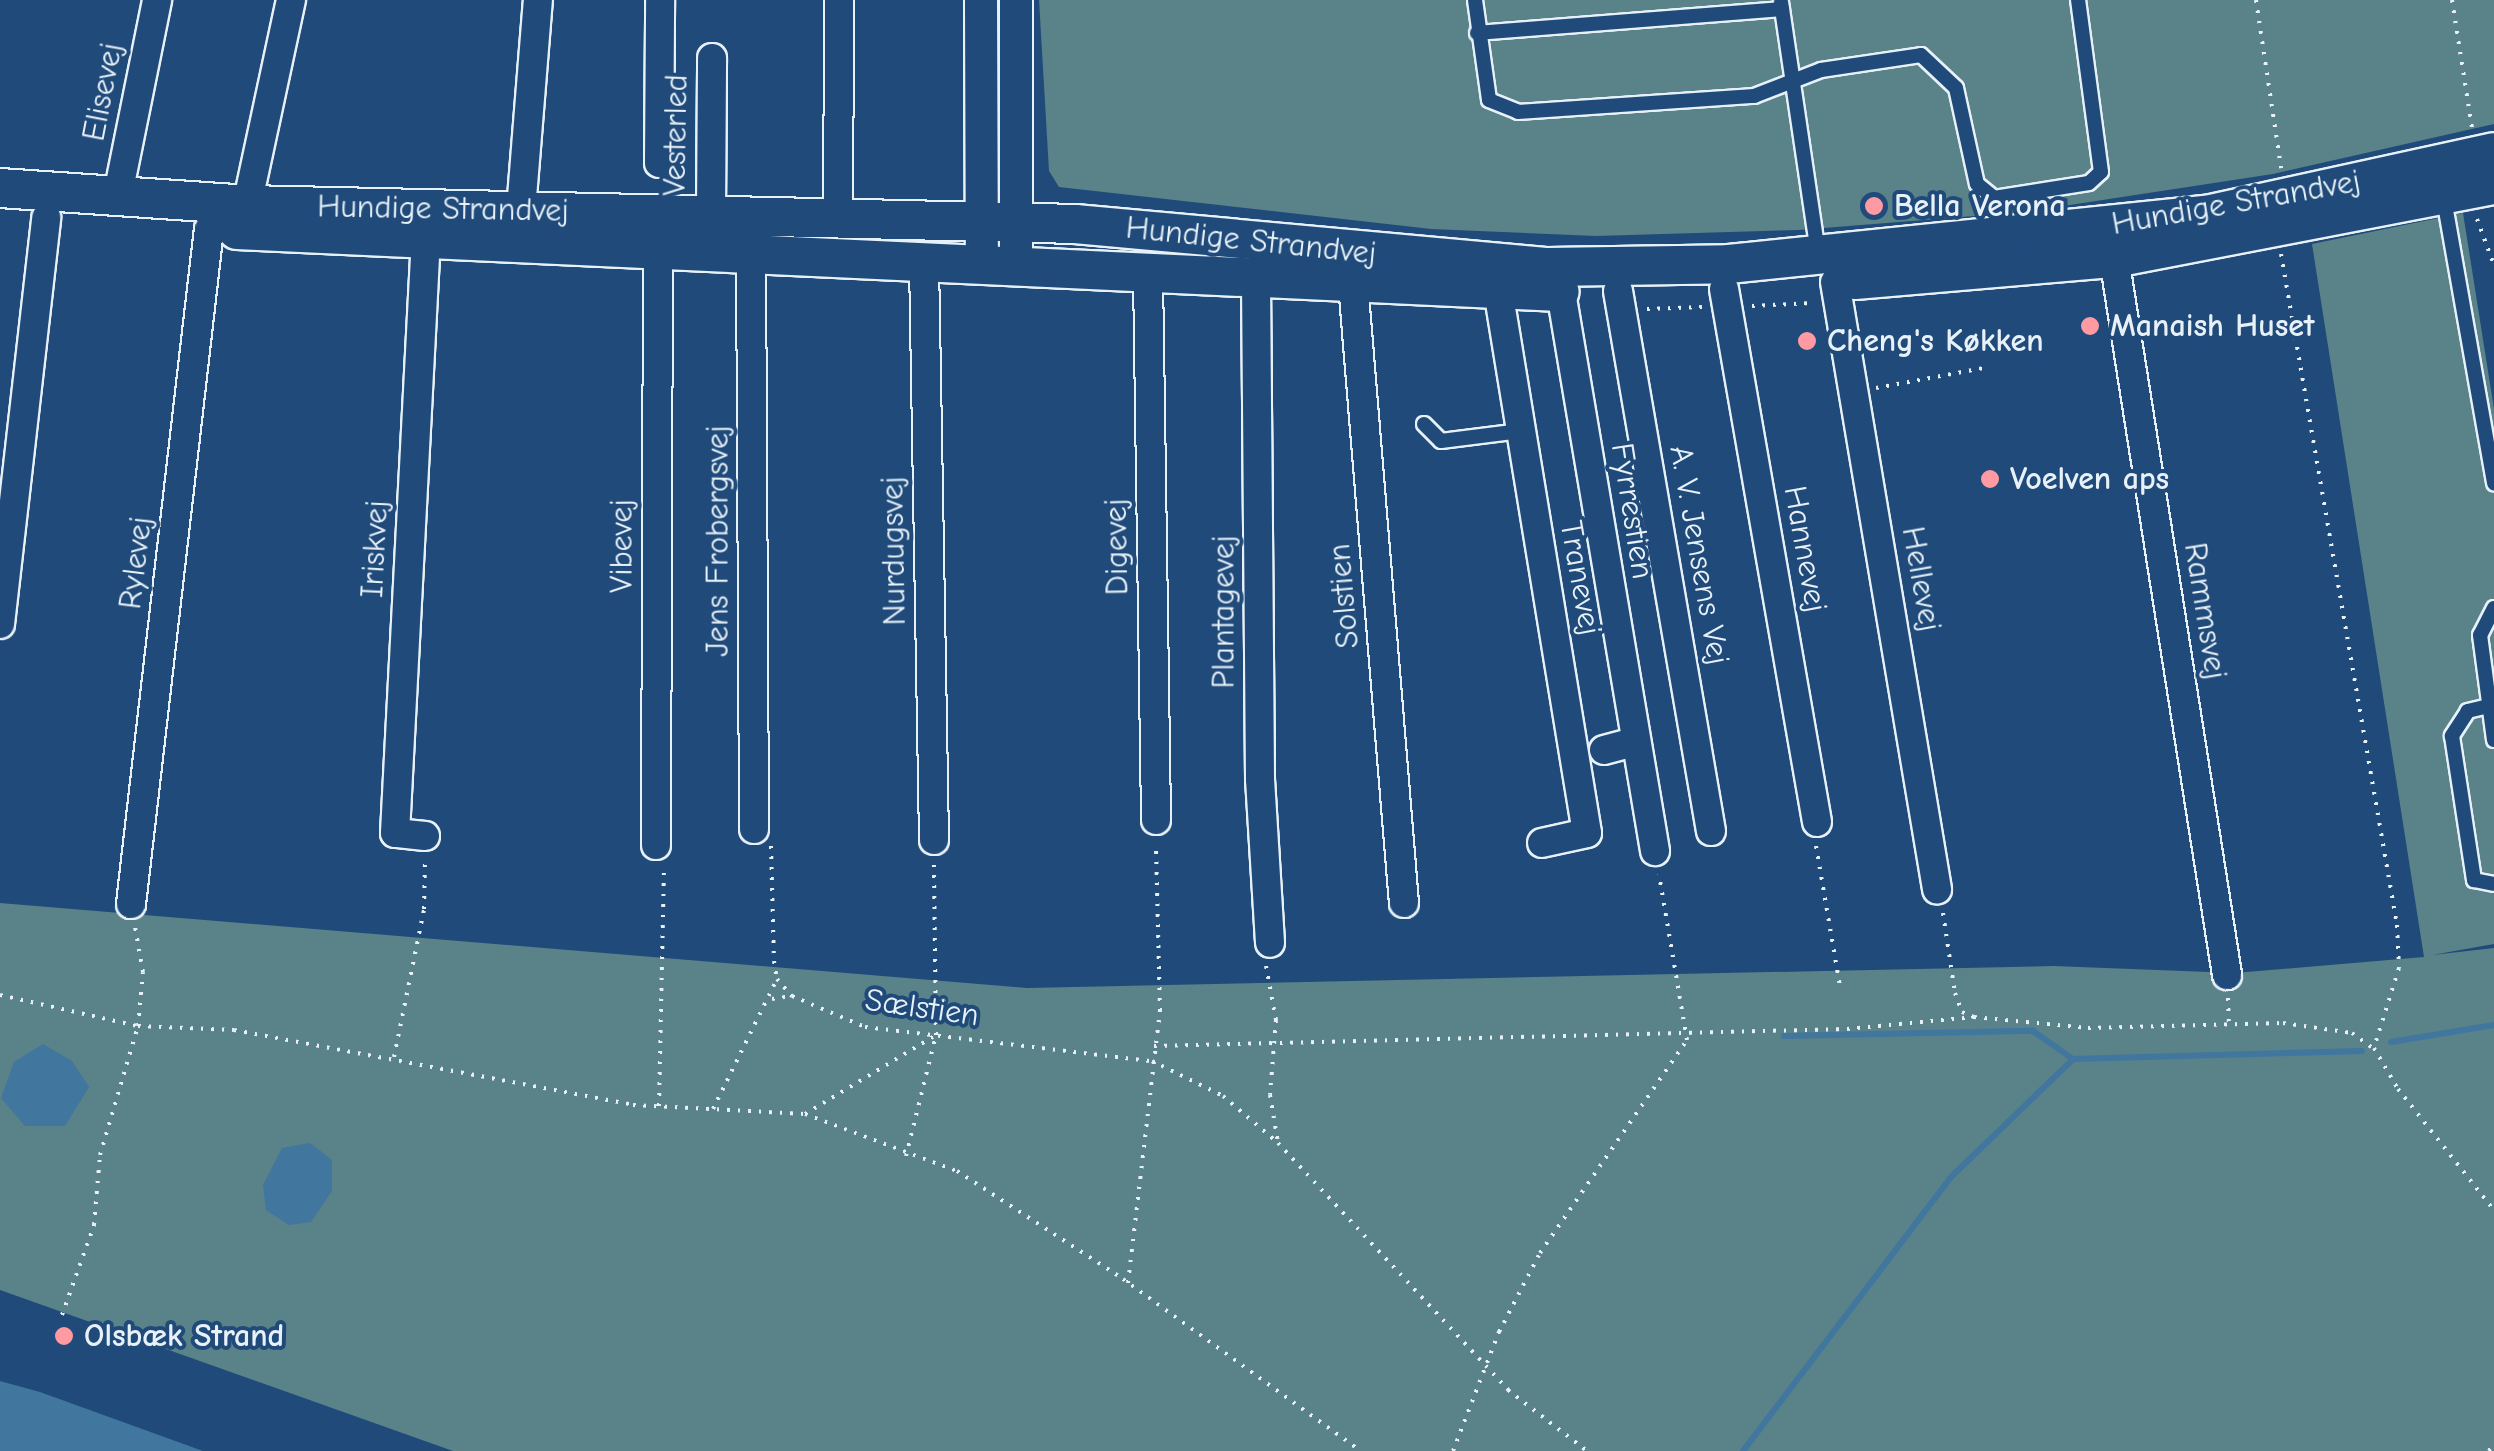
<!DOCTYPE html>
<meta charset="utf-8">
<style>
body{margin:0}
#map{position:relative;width:2494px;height:1451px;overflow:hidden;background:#1f4a7a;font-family:"Comic Neue",sans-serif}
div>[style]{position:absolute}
.green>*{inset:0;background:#598289}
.water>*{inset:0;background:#41769e}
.stream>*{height:6px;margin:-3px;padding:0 3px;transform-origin:3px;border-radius:3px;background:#41769e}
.path>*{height:4px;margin-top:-2px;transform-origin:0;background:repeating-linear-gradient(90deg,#e8f1f8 0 2.5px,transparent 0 10.5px)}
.roads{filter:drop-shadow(2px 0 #e8f1f8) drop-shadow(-2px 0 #e8f1f8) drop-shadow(0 2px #e8f1f8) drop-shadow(0 -2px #e8f1f8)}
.service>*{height:14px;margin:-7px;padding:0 7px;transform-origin:7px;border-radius:7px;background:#1f4a7a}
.minor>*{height:28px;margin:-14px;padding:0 14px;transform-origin:14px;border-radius:14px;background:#1f4a7a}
.tertiary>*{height:32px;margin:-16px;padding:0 16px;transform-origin:16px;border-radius:16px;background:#1f4a7a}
.secondary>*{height:38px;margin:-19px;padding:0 19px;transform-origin:19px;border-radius:19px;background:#1f4a7a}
.dots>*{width:28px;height:28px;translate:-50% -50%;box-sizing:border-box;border:5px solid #1f4a7a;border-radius:50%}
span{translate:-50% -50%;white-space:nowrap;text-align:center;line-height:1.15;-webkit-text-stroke:8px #1f4a7a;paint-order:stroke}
.street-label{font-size:32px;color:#e8f1f8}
.poi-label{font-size:32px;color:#e8f1f8;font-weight:700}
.left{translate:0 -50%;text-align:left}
</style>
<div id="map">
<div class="green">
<div style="clip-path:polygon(1039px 0,2494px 0,2494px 124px,2273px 174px,2024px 212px,1799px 230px,1596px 236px,1431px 229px,1059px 187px,1049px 171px)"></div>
<div style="clip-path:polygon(2463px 213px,2494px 409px,2494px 944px,2432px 955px,2494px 948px,2494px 1451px,453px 1451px,0 1290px,0 903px,1027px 988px,2054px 966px,2235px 973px,2424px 957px,2312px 244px)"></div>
</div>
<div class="water">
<div style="clip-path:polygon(43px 1044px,72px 1061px,89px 1087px,65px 1126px,25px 1126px,1px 1098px,14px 1062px)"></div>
<div style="clip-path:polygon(310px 1143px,332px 1160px,332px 1191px,311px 1222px,289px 1225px,266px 1210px,263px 1185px,282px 1148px)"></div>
<div style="clip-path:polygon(0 1381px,40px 1392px,203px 1451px,0 1451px)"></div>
</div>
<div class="stream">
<div style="left:1784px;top:1036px;width:249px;rotate:-1.2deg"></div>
<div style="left:2033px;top:1031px;width:49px;rotate:35deg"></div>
<div style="left:2391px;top:1042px;width:104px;rotate:-9.4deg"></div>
<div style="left:1743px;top:1451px;width:345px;rotate:-52.8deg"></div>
<div style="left:1952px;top:1176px;width:168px;rotate:-44deg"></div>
<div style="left:2073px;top:1059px;width:289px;rotate:-1.6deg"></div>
</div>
<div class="path">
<div style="left:2256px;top:0;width:170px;rotate:81.5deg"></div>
<div style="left:2452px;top:0;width:129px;rotate:81.1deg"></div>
<div style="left:2477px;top:219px;width:49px;rotate:69.7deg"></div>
<div style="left:2281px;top:254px;width:681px;rotate:80.19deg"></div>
<div style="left:2397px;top:925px;width:43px;rotate:87.3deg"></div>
<div style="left:2399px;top:968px;width:84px;rotate:107.4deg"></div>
<div style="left:2374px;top:1048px;width:48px;rotate:59.7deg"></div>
<div style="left:2398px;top:1089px;width:154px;rotate:51.6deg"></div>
<div style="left:1752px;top:306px;width:60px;rotate:-2.9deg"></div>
<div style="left:1647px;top:309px;width:55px;rotate:-2.1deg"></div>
<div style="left:1876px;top:388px;width:115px;rotate:-10.5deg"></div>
<div style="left:771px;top:846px;width:115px;rotate:88.5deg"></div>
<div style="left:774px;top:961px;width:18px;rotate:81deg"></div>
<div style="left:777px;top:979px;width:23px;rotate:49deg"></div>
<div style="left:792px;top:996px;width:79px;rotate:23deg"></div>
<div style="left:865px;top:1027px;width:289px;rotate:6.8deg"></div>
<div style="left:1152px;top:1061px;width:79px;rotate:26.2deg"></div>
<div style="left:1223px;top:1096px;width:72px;rotate:40.5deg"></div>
<div style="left:1278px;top:1143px;width:338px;rotate:47deg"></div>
<div style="left:1508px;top:1390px;width:100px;rotate:37.7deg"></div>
<div style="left:1816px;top:846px;width:143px;rotate:80.3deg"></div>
<div style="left:1943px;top:913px;width:81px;rotate:81.5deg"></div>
<div style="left:1955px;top:993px;width:20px;rotate:70deg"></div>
<div style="left:1962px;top:1012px;width:13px;rotate:23deg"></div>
<div style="left:1974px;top:1017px;width:115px;rotate:5.5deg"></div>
<div style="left:2088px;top:1028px;width:195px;rotate:-1.5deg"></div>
<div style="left:2283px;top:1023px;width:70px;rotate:8.2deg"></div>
<div style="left:2352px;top:1033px;width:26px;rotate:36deg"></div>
<div style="left:1266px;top:966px;width:55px;rotate:79.5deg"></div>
<div style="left:1276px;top:1020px;width:75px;rotate:94.6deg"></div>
<div style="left:1270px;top:1095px;width:49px;rotate:80.5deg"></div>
<div style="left:0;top:995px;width:141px;rotate:12.7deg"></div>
<div style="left:138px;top:1026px;width:96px;rotate:2.4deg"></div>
<div style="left:234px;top:1030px;width:406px;rotate:10.6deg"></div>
<div style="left:633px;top:1105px;width:172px;rotate:3deg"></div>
<div style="left:805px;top:1114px;width:153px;rotate:-31.1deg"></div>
<div style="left:2228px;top:998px;width:30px;rotate:88deg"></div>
<div style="left:772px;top:999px;width:20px;rotate:-9deg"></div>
<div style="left:1154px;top:1046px;width:693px;rotate:-1.41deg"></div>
<div style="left:1847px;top:1029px;width:128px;rotate:-5.4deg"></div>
<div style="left:394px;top:1057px;width:151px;rotate:-78.5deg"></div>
<div style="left:424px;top:909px;width:49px;rotate:-88.8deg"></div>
<div style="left:659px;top:1106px;width:240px;rotate:-88.8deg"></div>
<div style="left:713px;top:1109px;width:145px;rotate:-63.8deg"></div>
<div style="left:805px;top:1114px;width:162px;rotate:20.6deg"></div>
<div style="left:957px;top:1171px;width:198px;rotate:33deg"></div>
<div style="left:1123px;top:1279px;width:294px;rotate:35.9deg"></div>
<div style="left:906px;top:1156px;width:125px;rotate:-76.1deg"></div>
<div style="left:936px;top:1035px;width:170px;rotate:-90.7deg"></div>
<div style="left:1128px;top:1283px;width:274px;rotate:-83.3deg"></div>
<div style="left:1160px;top:1011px;width:167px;rotate:-91.4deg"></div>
<div style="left:62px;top:1315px;width:96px;rotate:-70.4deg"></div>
<div style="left:94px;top:1225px;width:70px;rotate:-85.1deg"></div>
<div style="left:100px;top:1155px;width:134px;rotate:-73.6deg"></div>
<div style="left:138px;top:1026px;width:54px;rotate:-84.7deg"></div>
<div style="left:143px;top:972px;width:46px;rotate:-100.1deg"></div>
<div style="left:1453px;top:1451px;width:128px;rotate:-68.9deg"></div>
<div style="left:1499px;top:1332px;width:89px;rotate:-62.6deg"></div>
<div style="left:1540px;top:1253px;width:259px;rotate:-55.4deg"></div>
<div style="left:1687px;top:1040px;width:168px;rotate:-99.6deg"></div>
<div style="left:2489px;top:1451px;width:10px;rotate:-61deg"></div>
</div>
<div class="roads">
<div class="service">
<div style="left:1475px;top:0;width:101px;rotate:82deg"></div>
<div style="left:1489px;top:100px;width:31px;rotate:22deg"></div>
<div style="left:1518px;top:112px;width:237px;rotate:-3.9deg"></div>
<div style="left:1754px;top:96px;width:72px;rotate:-21.2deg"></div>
<div style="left:1821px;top:70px;width:101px;rotate:-8.5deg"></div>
<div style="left:1921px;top:55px;width:48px;rotate:43.3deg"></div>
<div style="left:1956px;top:88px;width:98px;rotate:77.7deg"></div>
<div style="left:1977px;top:184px;width:22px;rotate:39deg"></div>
<div style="left:1994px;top:198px;width:96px;rotate:-9deg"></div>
<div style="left:2089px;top:183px;width:16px;rotate:-43deg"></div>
<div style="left:2101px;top:172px;width:174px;rotate:-97.6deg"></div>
<div style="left:1781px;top:2px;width:254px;rotate:81.6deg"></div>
<div style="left:1477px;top:33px;width:306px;rotate:-4.5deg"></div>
<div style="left:2444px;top:199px;width:289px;rotate:80deg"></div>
<div style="left:1424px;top:424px;width:24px;rotate:45deg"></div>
<div style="left:1441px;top:441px;width:80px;rotate:-7.2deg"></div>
<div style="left:2494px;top:608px;width:30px;rotate:117deg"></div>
<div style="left:2480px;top:635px;width:106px;rotate:82.4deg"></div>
<div style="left:2489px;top:706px;width:22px;rotate:167deg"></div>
<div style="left:2468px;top:711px;width:30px;rotate:123deg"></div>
<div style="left:2452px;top:736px;width:146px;rotate:81.3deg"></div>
<div style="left:2474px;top:880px;width:20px;rotate:11deg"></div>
</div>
<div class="minor">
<div style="left:659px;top:163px;width:163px;rotate:-89.6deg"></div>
<div style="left:117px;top:199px;width:203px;rotate:-78.6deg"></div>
<div style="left:247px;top:205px;width:210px;rotate:-77.9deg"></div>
<div style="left:521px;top:210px;width:211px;rotate:-85.4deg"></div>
<div style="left:711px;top:212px;width:154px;rotate:-89.6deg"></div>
<div style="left:838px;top:215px;width:215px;rotate:-89.7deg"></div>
<div style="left:751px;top:252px;width:577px;rotate:89.7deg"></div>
<div style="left:2114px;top:258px;width:726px;rotate:81.04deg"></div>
<div style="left:924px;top:261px;width:579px;rotate:89.01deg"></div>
<div style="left:1148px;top:273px;width:547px;rotate:89.16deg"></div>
<div style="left:1256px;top:279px;width:500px;rotate:89.54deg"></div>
<div style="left:1260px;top:779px;width:164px;rotate:86.5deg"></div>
<div style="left:1835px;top:282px;width:616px;rotate:80.46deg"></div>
<div style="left:1353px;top:283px;width:622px;rotate:85.3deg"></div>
<div style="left:1724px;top:289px;width:541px;rotate:80.1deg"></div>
<div style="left:1498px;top:290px;width:550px;rotate:80.69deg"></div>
<div style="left:1587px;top:833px;width:46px;rotate:167.5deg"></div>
<div style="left:1618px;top:291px;width:548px;rotate:80.23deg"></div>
<div style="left:1561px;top:292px;width:567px;rotate:80.45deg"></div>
<div style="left:0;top:624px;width:409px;rotate:-83.5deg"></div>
<div style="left:1604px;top:750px;width:31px;rotate:-15deg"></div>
<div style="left:425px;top:836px;width:30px;rotate:-174deg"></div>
<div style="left:395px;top:833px;width:596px;rotate:-87.02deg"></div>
<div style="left:656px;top:845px;width:598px;rotate:-89.81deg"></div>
<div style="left:131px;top:904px;width:679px;rotate:-83.41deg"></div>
</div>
<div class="tertiary">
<div style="left:981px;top:0;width:263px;rotate:89.8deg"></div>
<div style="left:1016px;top:0;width:265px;rotate:90deg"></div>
</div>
<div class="secondary">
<div style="left:0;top:188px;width:248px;rotate:3.9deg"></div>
<div style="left:247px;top:205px;width:828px;rotate:1.31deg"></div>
<div style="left:1075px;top:224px;width:475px;rotate:5.2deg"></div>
<div style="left:1548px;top:267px;width:181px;rotate:-0.9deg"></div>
<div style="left:1729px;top:264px;width:480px;rotate:-5.9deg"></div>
<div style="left:2206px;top:215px;width:295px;rotate:-12.3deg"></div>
<div style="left:237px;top:230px;width:1324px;rotate:2.68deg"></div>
<div style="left:1855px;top:280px;width:260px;rotate:-4.9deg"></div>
<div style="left:2114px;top:258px;width:387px;rotate:-10.9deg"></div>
</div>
</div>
<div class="dots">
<div style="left:1874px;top:206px;background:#ff9aa2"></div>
<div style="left:2090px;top:326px;background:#ff9aa2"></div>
<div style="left:1807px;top:341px;background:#ff9aa2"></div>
<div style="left:1990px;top:479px;background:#ff9aa2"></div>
<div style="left:64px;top:1336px;background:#ff9aa2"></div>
</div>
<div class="street-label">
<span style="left:103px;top:92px;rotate:-79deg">Elisevej</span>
<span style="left:676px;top:135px;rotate:-89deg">Vesterled</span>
<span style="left:2236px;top:203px;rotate:-10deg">Hundige Strandvej</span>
<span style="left:443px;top:209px;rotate:1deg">Hundige Strandvej</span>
<span style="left:1251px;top:241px;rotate:6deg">Hundige Strandvej</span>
<span style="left:1632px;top:511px;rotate:81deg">Fyrrestien</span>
<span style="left:718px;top:541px;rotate:-90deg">Jens Frobergsvej</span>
<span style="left:622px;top:546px;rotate:-90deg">Vibevej</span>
<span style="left:1117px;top:547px;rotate:-91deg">Digevej</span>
<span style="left:375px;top:549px;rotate:-87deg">Iriskvej</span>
<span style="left:1805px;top:549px;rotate:80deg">Hannevej</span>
<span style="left:894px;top:551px;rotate:-91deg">Nurdugsvej</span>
<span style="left:1699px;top:555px;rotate:80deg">A. V. Jensens Vej</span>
<span style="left:136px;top:563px;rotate:-83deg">Rylevej</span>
<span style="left:1580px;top:578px;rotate:80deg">Tranevej</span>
<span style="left:1921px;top:579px;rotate:80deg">Hellevej</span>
<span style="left:1344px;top:596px;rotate:-95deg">Solstien</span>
<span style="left:2205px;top:611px;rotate:81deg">Rammsvej</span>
<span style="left:1224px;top:612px;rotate:-90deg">Plantagevej</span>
<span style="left:922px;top:1008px;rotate:8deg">Sælstien</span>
</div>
<div class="poi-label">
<span class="left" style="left:1894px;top:206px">Bella Verona</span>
<span class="left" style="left:2110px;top:326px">Manaish Huset</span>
<span class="left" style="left:1827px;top:341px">Cheng's Køkken</span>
<span class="left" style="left:2010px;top:479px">Voelven aps</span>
<span class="left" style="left:84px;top:1336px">Olsbæk Strand</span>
</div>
</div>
